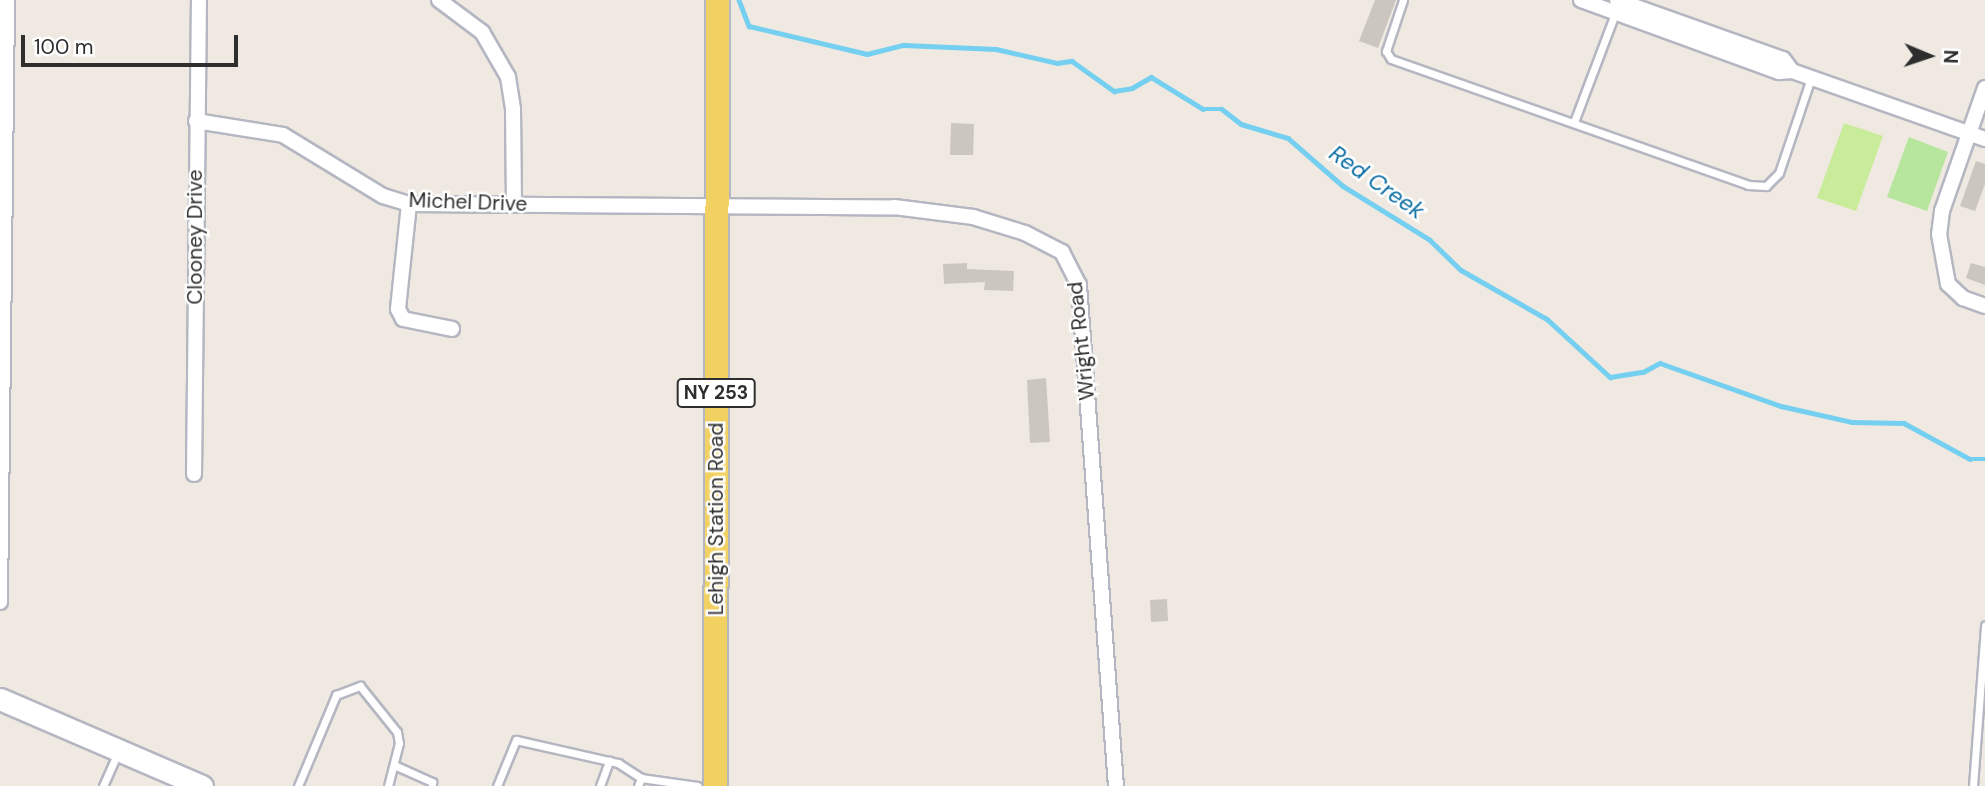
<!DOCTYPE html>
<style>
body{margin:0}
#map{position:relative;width:1985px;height:786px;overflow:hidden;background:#efe9e1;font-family:"DM Sans",sans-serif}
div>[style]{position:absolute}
.green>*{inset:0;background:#b6e59e}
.pitch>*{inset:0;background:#c9ec9a}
.stream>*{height:4.5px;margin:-2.25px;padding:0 2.25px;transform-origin:2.25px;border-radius:2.25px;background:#75cff0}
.building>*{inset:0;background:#cbc7bf}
.roads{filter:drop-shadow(2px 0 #b4b7c1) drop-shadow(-2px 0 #b4b7c1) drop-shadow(0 2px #b4b7c1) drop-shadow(0 -2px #b4b7c1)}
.service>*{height:7px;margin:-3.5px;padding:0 3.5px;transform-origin:3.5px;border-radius:3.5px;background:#fff}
.minor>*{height:14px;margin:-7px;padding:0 7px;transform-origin:7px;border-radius:7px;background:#fff}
.secondary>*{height:21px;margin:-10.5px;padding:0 10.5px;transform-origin:10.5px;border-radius:10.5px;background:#fff}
.primary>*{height:23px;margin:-11.5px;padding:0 11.5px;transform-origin:11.5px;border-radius:11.5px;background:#f2d163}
span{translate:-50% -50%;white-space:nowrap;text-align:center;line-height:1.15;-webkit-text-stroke:5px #fff;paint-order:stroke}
.shield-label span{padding:2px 5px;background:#fff;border:2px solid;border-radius:5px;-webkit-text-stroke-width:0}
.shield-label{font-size:19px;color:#2e2e2e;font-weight:700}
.street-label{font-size:21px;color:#2e2e2e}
.water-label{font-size:23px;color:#0d6fa3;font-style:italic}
.north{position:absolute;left:1894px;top:21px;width:70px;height:70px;-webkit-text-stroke:5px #fff;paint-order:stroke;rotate:92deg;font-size:19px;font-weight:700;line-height:28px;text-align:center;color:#2e2e2e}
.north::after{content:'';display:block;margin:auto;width:24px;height:32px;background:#2e2e2e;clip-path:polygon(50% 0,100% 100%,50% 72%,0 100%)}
.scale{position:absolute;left:21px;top:35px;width:217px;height:32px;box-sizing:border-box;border:4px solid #2e2e2e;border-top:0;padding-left:9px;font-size:21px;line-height:24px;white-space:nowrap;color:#2e2e2e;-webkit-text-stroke:5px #fff;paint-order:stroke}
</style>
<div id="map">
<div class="green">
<div style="clip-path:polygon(1909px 137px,1948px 152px,1927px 211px,1887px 197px)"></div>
</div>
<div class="pitch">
<div style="clip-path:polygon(1844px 123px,1883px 136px,1856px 211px,1817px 198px)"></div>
</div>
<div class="stream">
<div style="left:739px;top:0;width:28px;rotate:69deg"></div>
<div style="left:749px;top:26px;width:121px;rotate:13.3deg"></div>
<div style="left:867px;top:54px;width:38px;rotate:-14deg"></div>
<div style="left:904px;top:45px;width:92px;rotate:2.5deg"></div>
<div style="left:996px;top:49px;width:63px;rotate:12.9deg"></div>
<div style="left:1057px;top:63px;width:15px;rotate:-8deg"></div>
<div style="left:1072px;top:61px;width:52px;rotate:35.5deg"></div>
<div style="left:1114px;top:91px;width:18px;rotate:-9deg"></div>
<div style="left:1132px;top:88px;width:22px;rotate:-30deg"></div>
<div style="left:1151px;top:77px;width:61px;rotate:31.6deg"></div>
<div style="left:1203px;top:109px;width:19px"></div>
<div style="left:1222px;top:109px;width:24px;rotate:38deg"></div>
<div style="left:1241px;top:124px;width:49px;rotate:16.6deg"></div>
<div style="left:1288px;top:138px;width:73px;rotate:41.1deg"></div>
<div style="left:1343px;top:186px;width:102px;rotate:31.8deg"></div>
<div style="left:1430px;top:240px;width:43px;rotate:44.1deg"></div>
<div style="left:1461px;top:270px;width:99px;rotate:29.7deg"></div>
<div style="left:1547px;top:319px;width:86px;rotate:42.6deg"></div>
<div style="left:1610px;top:377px;width:33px;rotate:-9deg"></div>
<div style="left:1643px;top:372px;width:19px;rotate:-28deg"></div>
<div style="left:1660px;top:363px;width:128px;rotate:19.6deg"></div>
<div style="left:1781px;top:406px;width:73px;rotate:12.7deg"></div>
<div style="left:1852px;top:422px;width:52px;rotate:1.1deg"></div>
<div style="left:1904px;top:423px;width:75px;rotate:28.6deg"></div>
<div style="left:1970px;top:459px;width:15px"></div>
</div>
<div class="building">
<div style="clip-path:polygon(1375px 0,1396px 0,1378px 48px,1359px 41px)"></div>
<div style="clip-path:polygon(951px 123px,974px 124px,973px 155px,950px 155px)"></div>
<div style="clip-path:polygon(1976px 161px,1985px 164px,1985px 184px,1975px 211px,1960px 206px)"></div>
<div style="clip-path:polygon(967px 263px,967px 269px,1014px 271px,1013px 291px,984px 290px,985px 282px,944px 284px,943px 264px)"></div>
<div style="clip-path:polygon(1971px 263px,1985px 267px,1985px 285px,1966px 278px)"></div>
<div style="clip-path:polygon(1046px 378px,1050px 442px,1030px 443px,1027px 380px)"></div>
<div style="clip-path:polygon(1167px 599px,1168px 621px,1151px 622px,1150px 600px)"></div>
</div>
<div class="roads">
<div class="service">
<div style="left:1403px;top:0;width:54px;rotate:108.4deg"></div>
<div style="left:1386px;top:51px;width:9px;rotate:58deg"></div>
<div style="left:1391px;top:59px;width:379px;rotate:19.4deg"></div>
<div style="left:1748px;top:185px;width:18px;rotate:3deg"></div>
<div style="left:1766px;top:186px;width:18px;rotate:-45deg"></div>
<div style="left:1779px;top:173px;width:100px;rotate:-71.4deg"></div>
<div style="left:1574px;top:122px;width:119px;rotate:-69.3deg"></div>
<div style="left:394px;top:765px;width:42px;rotate:24.1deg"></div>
<div style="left:432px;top:782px;width:4px;rotate:90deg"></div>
<div style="left:103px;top:786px;width:35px;rotate:-66deg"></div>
<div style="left:298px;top:786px;width:99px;rotate:-67.3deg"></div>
<div style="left:336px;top:695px;width:26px;rotate:-21deg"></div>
<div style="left:360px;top:686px;width:59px;rotate:51.2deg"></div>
<div style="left:397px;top:732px;width:11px;rotate:80deg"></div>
<div style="left:399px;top:743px;width:44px;rotate:104.3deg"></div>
<div style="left:497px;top:786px;width:50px;rotate:-67.6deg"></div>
<div style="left:516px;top:740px;width:105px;rotate:12.7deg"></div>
<div style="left:618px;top:763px;width:27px;rotate:33deg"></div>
<div style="left:600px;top:786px;width:27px;rotate:-70deg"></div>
<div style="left:638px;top:786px;width:9px;rotate:-69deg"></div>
<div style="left:641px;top:778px;width:57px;rotate:8.1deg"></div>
<div style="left:1973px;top:786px;width:161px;rotate:-85.7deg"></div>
</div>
<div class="minor">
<div style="left:439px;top:0;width:54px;rotate:36.7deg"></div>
<div style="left:482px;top:32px;width:52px;rotate:60deg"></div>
<div style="left:508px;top:77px;width:32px;rotate:81deg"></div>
<div style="left:513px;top:109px;width:95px;rotate:89.4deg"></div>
<div style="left:1581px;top:0;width:211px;rotate:20deg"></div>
<div style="left:1779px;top:72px;width:13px;rotate:-4deg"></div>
<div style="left:1792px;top:71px;width:205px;rotate:19.4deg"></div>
<div style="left:1617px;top:0;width:176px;rotate:19.6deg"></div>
<div style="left:1783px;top:59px;width:15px;rotate:53deg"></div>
<div style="left:1985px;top:88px;width:130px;rotate:109.3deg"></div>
<div style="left:1942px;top:211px;width:23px;rotate:97deg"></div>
<div style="left:1939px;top:234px;width:51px;rotate:79.8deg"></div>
<div style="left:1948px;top:284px;width:21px;rotate:43deg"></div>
<div style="left:1963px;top:298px;width:23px;rotate:20deg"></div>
<div style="left:196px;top:121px;width:88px;rotate:9.1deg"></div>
<div style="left:283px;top:135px;width:117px;rotate:31.4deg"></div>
<div style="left:383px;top:196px;width:27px;rotate:17deg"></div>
<div style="left:409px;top:204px;width:485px;rotate:0.4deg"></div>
<div style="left:894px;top:207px;width:80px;rotate:7.2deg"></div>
<div style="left:973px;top:217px;width:54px;rotate:17.1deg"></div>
<div style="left:1025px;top:233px;width:42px;rotate:27.2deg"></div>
<div style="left:1062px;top:252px;width:37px;rotate:63deg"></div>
<div style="left:1079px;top:285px;width:502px;rotate:85.78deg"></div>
<div style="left:409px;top:204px;width:106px;rotate:96deg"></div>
<div style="left:398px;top:309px;width:11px;rotate:63deg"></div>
<div style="left:403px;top:319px;width:50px;rotate:11.5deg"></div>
<div style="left:194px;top:474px;width:474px;rotate:-89.4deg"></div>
<div style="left:0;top:602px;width:602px;rotate:-89.33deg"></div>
</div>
<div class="secondary">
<div style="left:0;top:699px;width:220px;rotate:23.3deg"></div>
</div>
<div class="primary">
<div style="left:715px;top:786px;width:786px;rotate:-89.85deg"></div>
</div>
</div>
<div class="shield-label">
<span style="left:716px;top:393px">NY 253</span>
</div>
<div class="street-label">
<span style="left:468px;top:202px;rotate:2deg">Michel Drive</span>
<span style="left:195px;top:237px;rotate:-90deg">Clooney Drive</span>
<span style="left:1081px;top:341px;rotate:-96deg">Wright Road</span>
<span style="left:716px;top:519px;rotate:-90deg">Lehigh Station Road</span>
</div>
<div class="water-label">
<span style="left:1377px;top:182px;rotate:35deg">Red Creek</span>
</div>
<div class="north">N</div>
<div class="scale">100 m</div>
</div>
